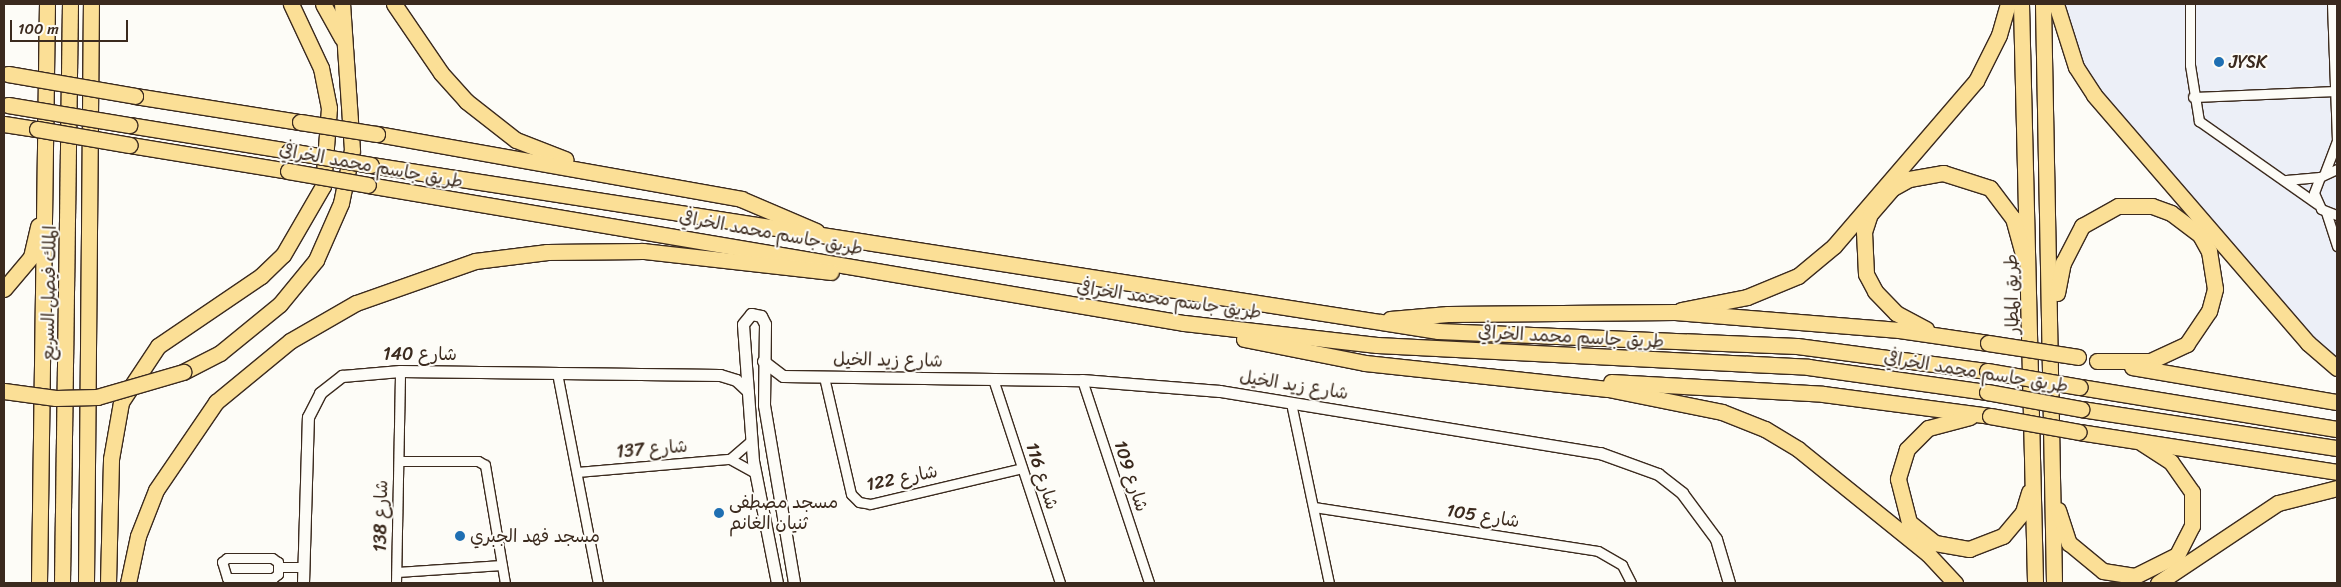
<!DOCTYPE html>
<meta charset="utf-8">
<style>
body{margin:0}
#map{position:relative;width:2341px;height:587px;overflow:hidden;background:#fdfcf7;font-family:Sriracha,"Playpen Sans Arabic",sans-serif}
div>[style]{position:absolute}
.built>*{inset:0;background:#eceff7}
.roads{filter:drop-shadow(1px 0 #3b2a1e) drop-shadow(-1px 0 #3b2a1e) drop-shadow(0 1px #3b2a1e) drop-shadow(0 -1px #3b2a1e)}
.street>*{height:9px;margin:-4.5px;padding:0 4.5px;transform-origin:4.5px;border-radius:4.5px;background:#fdfcf7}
.secondary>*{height:11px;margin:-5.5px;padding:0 5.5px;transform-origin:5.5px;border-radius:5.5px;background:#fdfcf7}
.highway>*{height:15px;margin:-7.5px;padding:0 7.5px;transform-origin:7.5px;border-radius:7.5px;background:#fbdf96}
.bridges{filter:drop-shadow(1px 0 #3b2a1e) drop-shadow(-1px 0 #3b2a1e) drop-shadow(0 1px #3b2a1e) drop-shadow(0 -1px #3b2a1e)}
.highway-bridge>*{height:15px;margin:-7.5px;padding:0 7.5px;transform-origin:7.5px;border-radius:7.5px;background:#fbdf96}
.dots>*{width:14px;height:14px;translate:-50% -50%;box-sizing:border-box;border:2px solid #fdfcf7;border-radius:50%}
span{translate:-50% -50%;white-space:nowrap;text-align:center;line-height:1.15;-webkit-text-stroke:4px #fdfcf7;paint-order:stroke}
.poi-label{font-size:18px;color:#3b2a1e}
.left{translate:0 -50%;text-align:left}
.street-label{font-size:18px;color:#3b2a1e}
.frame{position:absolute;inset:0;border:5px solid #3b2a1e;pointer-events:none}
.scale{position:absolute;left:10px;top:20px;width:118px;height:22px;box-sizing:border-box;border:2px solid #3b2a1e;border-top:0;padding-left:6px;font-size:15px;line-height:18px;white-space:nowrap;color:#3b2a1e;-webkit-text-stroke:4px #fdfcf7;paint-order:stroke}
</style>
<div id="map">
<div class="built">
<div style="clip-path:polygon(2056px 4px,2337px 4px,2337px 368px,2094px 95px)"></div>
</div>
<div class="roads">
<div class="street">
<div style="left:2190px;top:4px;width:61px;rotate:90deg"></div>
<div style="left:2190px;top:65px;width:57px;rotate:80.9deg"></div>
<div style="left:2199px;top:121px;width:144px;rotate:35.1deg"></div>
<div style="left:2332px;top:4px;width:138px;rotate:87.9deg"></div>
<div style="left:2193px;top:97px;width:144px;rotate:-2.4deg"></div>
<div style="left:2337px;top:169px;width:19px;rotate:155deg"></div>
<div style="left:2320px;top:177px;width:17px;rotate:111deg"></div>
<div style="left:2314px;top:193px;width:17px;rotate:66deg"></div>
<div style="left:2321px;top:209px;width:17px;rotate:21deg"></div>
<div style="left:2325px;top:172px;width:33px;rotate:-69deg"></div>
<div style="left:2286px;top:180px;width:34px;rotate:-5deg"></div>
<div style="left:2326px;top:212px;width:36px;rotate:72deg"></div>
<div style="left:557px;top:373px;width:214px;rotate:79deg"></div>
<div style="left:824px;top:377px;width:120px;rotate:77deg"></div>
<div style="left:851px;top:494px;width:11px;rotate:45deg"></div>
<div style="left:859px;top:502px;width:11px;rotate:10deg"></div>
<div style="left:870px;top:504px;width:156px;rotate:-13.3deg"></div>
<div style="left:993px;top:379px;width:215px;rotate:71.8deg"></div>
<div style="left:1082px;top:380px;width:214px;rotate:71.7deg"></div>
<div style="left:1291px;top:403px;width:184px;rotate:78.1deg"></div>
<div style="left:730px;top:459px;width:28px;rotate:-41deg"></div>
<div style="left:399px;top:461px;width:79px"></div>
<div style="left:478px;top:461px;width:8px;rotate:30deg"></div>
<div style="left:485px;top:465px;width:120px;rotate:80.4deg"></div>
<div style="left:577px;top:472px;width:154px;rotate:-4.9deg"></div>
<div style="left:730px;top:459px;width:29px;rotate:29deg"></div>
<div style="left:1314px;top:507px;width:287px;rotate:8.8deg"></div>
<div style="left:1598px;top:551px;width:28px;rotate:30deg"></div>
<div style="left:1622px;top:565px;width:20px;rotate:63deg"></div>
<div style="left:227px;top:558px;width:45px"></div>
<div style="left:272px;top:558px;width:7px;rotate:34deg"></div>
<div style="left:278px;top:562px;width:12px;rotate:90deg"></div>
<div style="left:278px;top:574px;width:6px;rotate:141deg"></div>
<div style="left:273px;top:578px;width:46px;rotate:180deg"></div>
<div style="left:227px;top:578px;width:17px;rotate:-107deg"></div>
<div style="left:222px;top:562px;width:6px;rotate:-39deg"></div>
<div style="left:279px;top:567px;width:25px"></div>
<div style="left:397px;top:572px;width:105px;rotate:-3.8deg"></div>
<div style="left:396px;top:583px;width:212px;rotate:-88.9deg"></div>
</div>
<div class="secondary">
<div style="left:763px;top:361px;width:25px;rotate:37deg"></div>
<div style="left:783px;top:376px;width:299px;rotate:0.8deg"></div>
<div style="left:1082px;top:380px;width:138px;rotate:4.6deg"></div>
<div style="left:1220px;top:391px;width:385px;rotate:9.3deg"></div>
<div style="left:1600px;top:453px;width:62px;rotate:19.9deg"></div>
<div style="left:1658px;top:474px;width:31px;rotate:38deg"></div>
<div style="left:1682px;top:493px;width:57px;rotate:53.5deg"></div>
<div style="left:1716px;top:539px;width:46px;rotate:73.5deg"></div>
<div style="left:303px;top:583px;width:166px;rotate:-88.3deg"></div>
<div style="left:308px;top:417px;width:27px;rotate:-63deg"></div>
<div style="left:320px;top:393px;width:28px;rotate:-38deg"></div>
<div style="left:342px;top:376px;width:58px;rotate:-4.9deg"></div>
<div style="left:400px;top:371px;width:320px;rotate:0.7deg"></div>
<div style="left:720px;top:375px;width:17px;rotate:17deg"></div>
<div style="left:736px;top:380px;width:16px;rotate:43deg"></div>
<div style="left:777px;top:583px;width:124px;rotate:-101.1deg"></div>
<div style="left:753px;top:461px;width:137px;rotate:-94.2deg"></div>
<div style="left:743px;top:324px;width:13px;rotate:-51deg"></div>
<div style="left:751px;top:314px;width:10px;rotate:11deg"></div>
<div style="left:761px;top:316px;width:9px;rotate:63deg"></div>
<div style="left:765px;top:324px;width:81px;rotate:90.7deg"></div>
<div style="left:764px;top:405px;width:181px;rotate:80.4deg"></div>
</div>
<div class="highway">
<div style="left:323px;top:4px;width:39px;rotate:61deg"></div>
<div style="left:394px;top:4px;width:83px;rotate:55.7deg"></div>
<div style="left:441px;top:73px;width:38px;rotate:48deg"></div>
<div style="left:466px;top:101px;width:63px;rotate:38deg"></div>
<div style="left:516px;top:140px;width:53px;rotate:21.2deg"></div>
<div style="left:2021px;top:4px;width:579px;rotate:88.61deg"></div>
<div style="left:2043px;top:4px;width:579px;rotate:88.91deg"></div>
<div style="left:2056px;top:4px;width:66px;rotate:72.4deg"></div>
<div style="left:2076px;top:67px;width:33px;rotate:57deg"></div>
<div style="left:2094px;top:95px;width:328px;rotate:49.2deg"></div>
<div style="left:2308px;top:343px;width:38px;rotate:41deg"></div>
<div style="left:135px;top:96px;width:167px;rotate:9deg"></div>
<div style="left:4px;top:124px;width:33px;rotate:9deg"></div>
<div style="left:129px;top:125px;width:162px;rotate:9.2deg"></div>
<div style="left:377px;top:134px;width:370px;rotate:10.1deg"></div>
<div style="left:741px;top:199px;width:82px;rotate:23.1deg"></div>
<div style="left:130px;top:145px;width:160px;rotate:9.3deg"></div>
<div style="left:371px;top:165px;width:1080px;rotate:8.84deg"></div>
<div style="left:1438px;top:331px;width:359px;rotate:2.4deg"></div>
<div style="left:1797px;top:346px;width:192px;rotate:7.5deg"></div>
<div style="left:368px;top:185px;width:828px;rotate:9.6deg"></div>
<div style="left:1184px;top:323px;width:194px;rotate:6.5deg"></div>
<div style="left:1377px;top:345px;width:432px;rotate:2.9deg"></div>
<div style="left:1808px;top:367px;width:181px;rotate:8deg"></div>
<div style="left:4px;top:289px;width:42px;rotate:-49.8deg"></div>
<div style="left:31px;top:257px;width:32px;rotate:-77deg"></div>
<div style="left:2057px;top:293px;width:31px;rotate:-79deg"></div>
<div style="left:2063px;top:263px;width:42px;rotate:-62.8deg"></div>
<div style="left:2082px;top:226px;width:41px;rotate:-29.1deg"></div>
<div style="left:2118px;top:206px;width:34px"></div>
<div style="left:2152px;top:206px;width:20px;rotate:20deg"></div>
<div style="left:2171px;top:213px;width:36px;rotate:37deg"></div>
<div style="left:2200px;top:235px;width:18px;rotate:61deg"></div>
<div style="left:2209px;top:251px;width:38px;rotate:81deg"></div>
<div style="left:2215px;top:289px;width:23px;rotate:105deg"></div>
<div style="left:2209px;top:311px;width:40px;rotate:124deg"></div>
<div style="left:2187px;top:344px;width:40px;rotate:155deg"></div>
<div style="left:2151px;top:361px;width:54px;rotate:180deg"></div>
<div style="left:1681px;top:310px;width:67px;rotate:-11.1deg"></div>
<div style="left:1747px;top:297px;width:55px;rotate:-22.4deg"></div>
<div style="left:1798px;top:276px;width:47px;rotate:-39.8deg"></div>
<div style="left:1834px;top:246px;width:218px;rotate:-49.3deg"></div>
<div style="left:1976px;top:81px;width:51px;rotate:-63.4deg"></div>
<div style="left:1999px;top:35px;width:32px;rotate:-74deg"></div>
<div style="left:1390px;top:319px;width:58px;rotate:-4.9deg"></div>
<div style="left:1448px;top:314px;width:227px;rotate:-0.5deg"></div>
<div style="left:1675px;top:312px;width:225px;rotate:4.6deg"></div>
<div style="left:1899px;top:330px;width:90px;rotate:8.3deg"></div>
<div style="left:1926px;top:329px;width:34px;rotate:-152deg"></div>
<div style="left:1896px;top:313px;width:30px;rotate:-134deg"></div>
<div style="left:1875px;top:291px;width:19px;rotate:-118deg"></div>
<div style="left:1866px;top:274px;width:42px;rotate:-92.7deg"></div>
<div style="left:1864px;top:232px;width:19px;rotate:-72deg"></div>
<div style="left:1870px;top:214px;width:35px;rotate:-49deg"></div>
<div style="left:1893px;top:188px;width:18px;rotate:-29deg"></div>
<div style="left:1909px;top:179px;width:35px;rotate:-10deg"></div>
<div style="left:1943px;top:173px;width:49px;rotate:17.7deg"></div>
<div style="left:1990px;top:188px;width:38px;rotate:53deg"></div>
<div style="left:2013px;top:218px;width:41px;rotate:74.6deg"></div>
<div style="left:1244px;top:339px;width:123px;rotate:11.2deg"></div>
<div style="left:1365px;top:363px;width:244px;rotate:6.1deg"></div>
<div style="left:1608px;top:389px;width:116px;rotate:11.4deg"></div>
<div style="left:1722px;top:412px;width:46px;rotate:21.6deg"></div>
<div style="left:1765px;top:429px;width:39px;rotate:31deg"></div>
<div style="left:1798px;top:449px;width:167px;rotate:38.9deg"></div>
<div style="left:1928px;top:554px;width:40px;rotate:47deg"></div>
<div style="left:2132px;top:367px;width:208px;rotate:9.7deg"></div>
<div style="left:183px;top:372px;width:42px;rotate:-27.2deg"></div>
<div style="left:220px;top:353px;width:77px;rotate:-39.2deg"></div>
<div style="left:280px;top:304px;width:57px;rotate:-50.7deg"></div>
<div style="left:316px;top:260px;width:62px;rotate:-66.3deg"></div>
<div style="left:341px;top:203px;width:54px;rotate:-78.3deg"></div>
<div style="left:352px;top:150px;width:146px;rotate:-93.9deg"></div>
<div style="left:1611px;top:382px;width:212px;rotate:3.2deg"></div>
<div style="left:1823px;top:394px;width:168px;rotate:7.5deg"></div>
<div style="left:2080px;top:387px;width:260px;rotate:9.3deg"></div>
<div style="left:2081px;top:409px;width:259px;rotate:8.7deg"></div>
<div style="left:1970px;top:417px;width:43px;rotate:165.3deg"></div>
<div style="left:1928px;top:428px;width:30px;rotate:135deg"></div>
<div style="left:1907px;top:449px;width:31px;rotate:107deg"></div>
<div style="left:1898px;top:479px;width:44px;rotate:75.7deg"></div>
<div style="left:1909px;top:522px;width:33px;rotate:39deg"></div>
<div style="left:1935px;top:543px;width:35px;rotate:10deg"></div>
<div style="left:1969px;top:549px;width:36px;rotate:-21deg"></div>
<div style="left:2003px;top:536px;width:31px;rotate:-50deg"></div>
<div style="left:2023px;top:512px;width:21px;rotate:-73deg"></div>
<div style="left:2079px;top:432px;width:261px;rotate:8.8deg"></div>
<div style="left:2058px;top:510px;width:35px;rotate:72deg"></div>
<div style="left:2069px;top:543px;width:44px;rotate:39.5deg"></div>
<div style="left:2103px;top:571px;width:32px;rotate:9deg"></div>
<div style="left:2135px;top:576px;width:47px;rotate:-26.6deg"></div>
<div style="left:2177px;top:555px;width:33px;rotate:-63deg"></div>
<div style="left:2192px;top:526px;width:34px;rotate:-90deg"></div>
<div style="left:2192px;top:492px;width:37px;rotate:-125deg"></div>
<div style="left:2171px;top:462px;width:35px;rotate:-147deg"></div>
<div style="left:39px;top:583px;width:579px;rotate:-89.21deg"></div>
<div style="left:62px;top:583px;width:579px;rotate:-89.21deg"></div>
<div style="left:86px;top:583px;width:579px;rotate:-89.51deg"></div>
<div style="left:108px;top:583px;width:124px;rotate:-88.6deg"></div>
<div style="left:111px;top:459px;width:58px;rotate:-80deg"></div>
<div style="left:121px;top:402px;width:67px;rotate:-56.5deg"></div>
<div style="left:158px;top:346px;width:125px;rotate:-34.2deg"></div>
<div style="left:261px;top:276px;width:30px;rotate:-44deg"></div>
<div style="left:283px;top:255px;width:80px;rotate:-59.9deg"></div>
<div style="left:323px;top:186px;width:78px;rotate:-85.6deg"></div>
<div style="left:329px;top:108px;width:41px;rotate:-101.3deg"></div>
<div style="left:321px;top:68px;width:71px;rotate:-115.1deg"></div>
<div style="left:128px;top:583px;width:48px;rotate:-78deg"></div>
<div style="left:138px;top:536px;width:49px;rotate:-68.6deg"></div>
<div style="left:156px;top:490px;width:107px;rotate:-55.7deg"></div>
<div style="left:216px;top:402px;width:96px;rotate:-39.5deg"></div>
<div style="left:290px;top:341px;width:76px;rotate:-29.9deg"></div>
<div style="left:356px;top:303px;width:126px;rotate:-19.4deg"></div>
<div style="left:475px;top:261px;width:73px;rotate:-7.1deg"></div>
<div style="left:547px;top:252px;width:96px;rotate:-0.6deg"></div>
<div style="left:643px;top:251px;width:189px;rotate:6.4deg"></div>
<div style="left:2158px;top:583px;width:144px;rotate:-33.7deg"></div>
<div style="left:2278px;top:503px;width:61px;rotate:-14.3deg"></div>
</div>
</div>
<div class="bridges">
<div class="highway-bridge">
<div style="left:8px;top:74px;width:129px;rotate:9.8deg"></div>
<div style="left:8px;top:105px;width:123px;rotate:9.4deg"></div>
<div style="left:300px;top:122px;width:78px;rotate:8.9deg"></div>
<div style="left:37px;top:129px;width:94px;rotate:9.8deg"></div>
<div style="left:289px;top:151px;width:83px;rotate:9.7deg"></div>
<div style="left:288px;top:171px;width:81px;rotate:9.9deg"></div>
<div style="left:1988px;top:343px;width:91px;rotate:8.8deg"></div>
<div style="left:1987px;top:371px;width:94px;rotate:9.8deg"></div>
<div style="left:4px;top:391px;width:52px;rotate:7.7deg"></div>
<div style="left:56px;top:398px;width:41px;rotate:-1.4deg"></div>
<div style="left:97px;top:397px;width:90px;rotate:-16.2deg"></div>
<div style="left:1987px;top:392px;width:96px;rotate:10.3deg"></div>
<div style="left:1990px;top:416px;width:90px;rotate:10.2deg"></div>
</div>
</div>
<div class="dots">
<div style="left:2219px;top:62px;background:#1f6fb2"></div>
<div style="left:719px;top:513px;background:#1f6fb2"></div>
<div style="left:460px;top:536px;background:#1f6fb2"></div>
</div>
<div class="poi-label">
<span class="left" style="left:2229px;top:62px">JYSK</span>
<span class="left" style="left:729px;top:513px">مسجد مصطفى<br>ثنيان الغانم</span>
<span class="left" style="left:470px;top:536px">مسجد فهد الجبري</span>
</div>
<div class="street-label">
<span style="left:371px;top:166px;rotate:10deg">طريق جاسم محمد الخرافي</span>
<span style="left:771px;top:233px;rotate:10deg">طريق جاسم محمد الخرافي</span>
<span style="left:49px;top:293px;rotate:-89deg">الملك فيصل السريع</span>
<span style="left:2012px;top:294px;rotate:-91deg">طريق المطار</span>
<span style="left:1169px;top:300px;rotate:8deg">طريق جاسم محمد الخرافي</span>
<span style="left:1571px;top:337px;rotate:3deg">طريق جاسم محمد الخرافي</span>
<span style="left:420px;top:354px">شارع 140</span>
<span style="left:888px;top:360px;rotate:1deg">شارع زيد الخيل</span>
<span style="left:1976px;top:372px;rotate:9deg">طريق جاسم محمد الخرافي</span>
<span style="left:1294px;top:385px;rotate:9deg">شارع زيد الخيل</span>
<span style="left:652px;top:449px;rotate:-5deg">شارع 137</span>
<span style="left:1042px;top:476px;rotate:72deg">شارع 116</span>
<span style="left:1131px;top:476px;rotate:72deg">شارع 109</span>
<span style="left:902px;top:478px;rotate:-11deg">شارع 122</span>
<span style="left:381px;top:516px;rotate:-89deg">شارع 138</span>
<span style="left:1483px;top:516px;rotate:9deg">شارع 105</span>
</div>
<div class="frame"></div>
<div class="scale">100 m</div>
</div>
